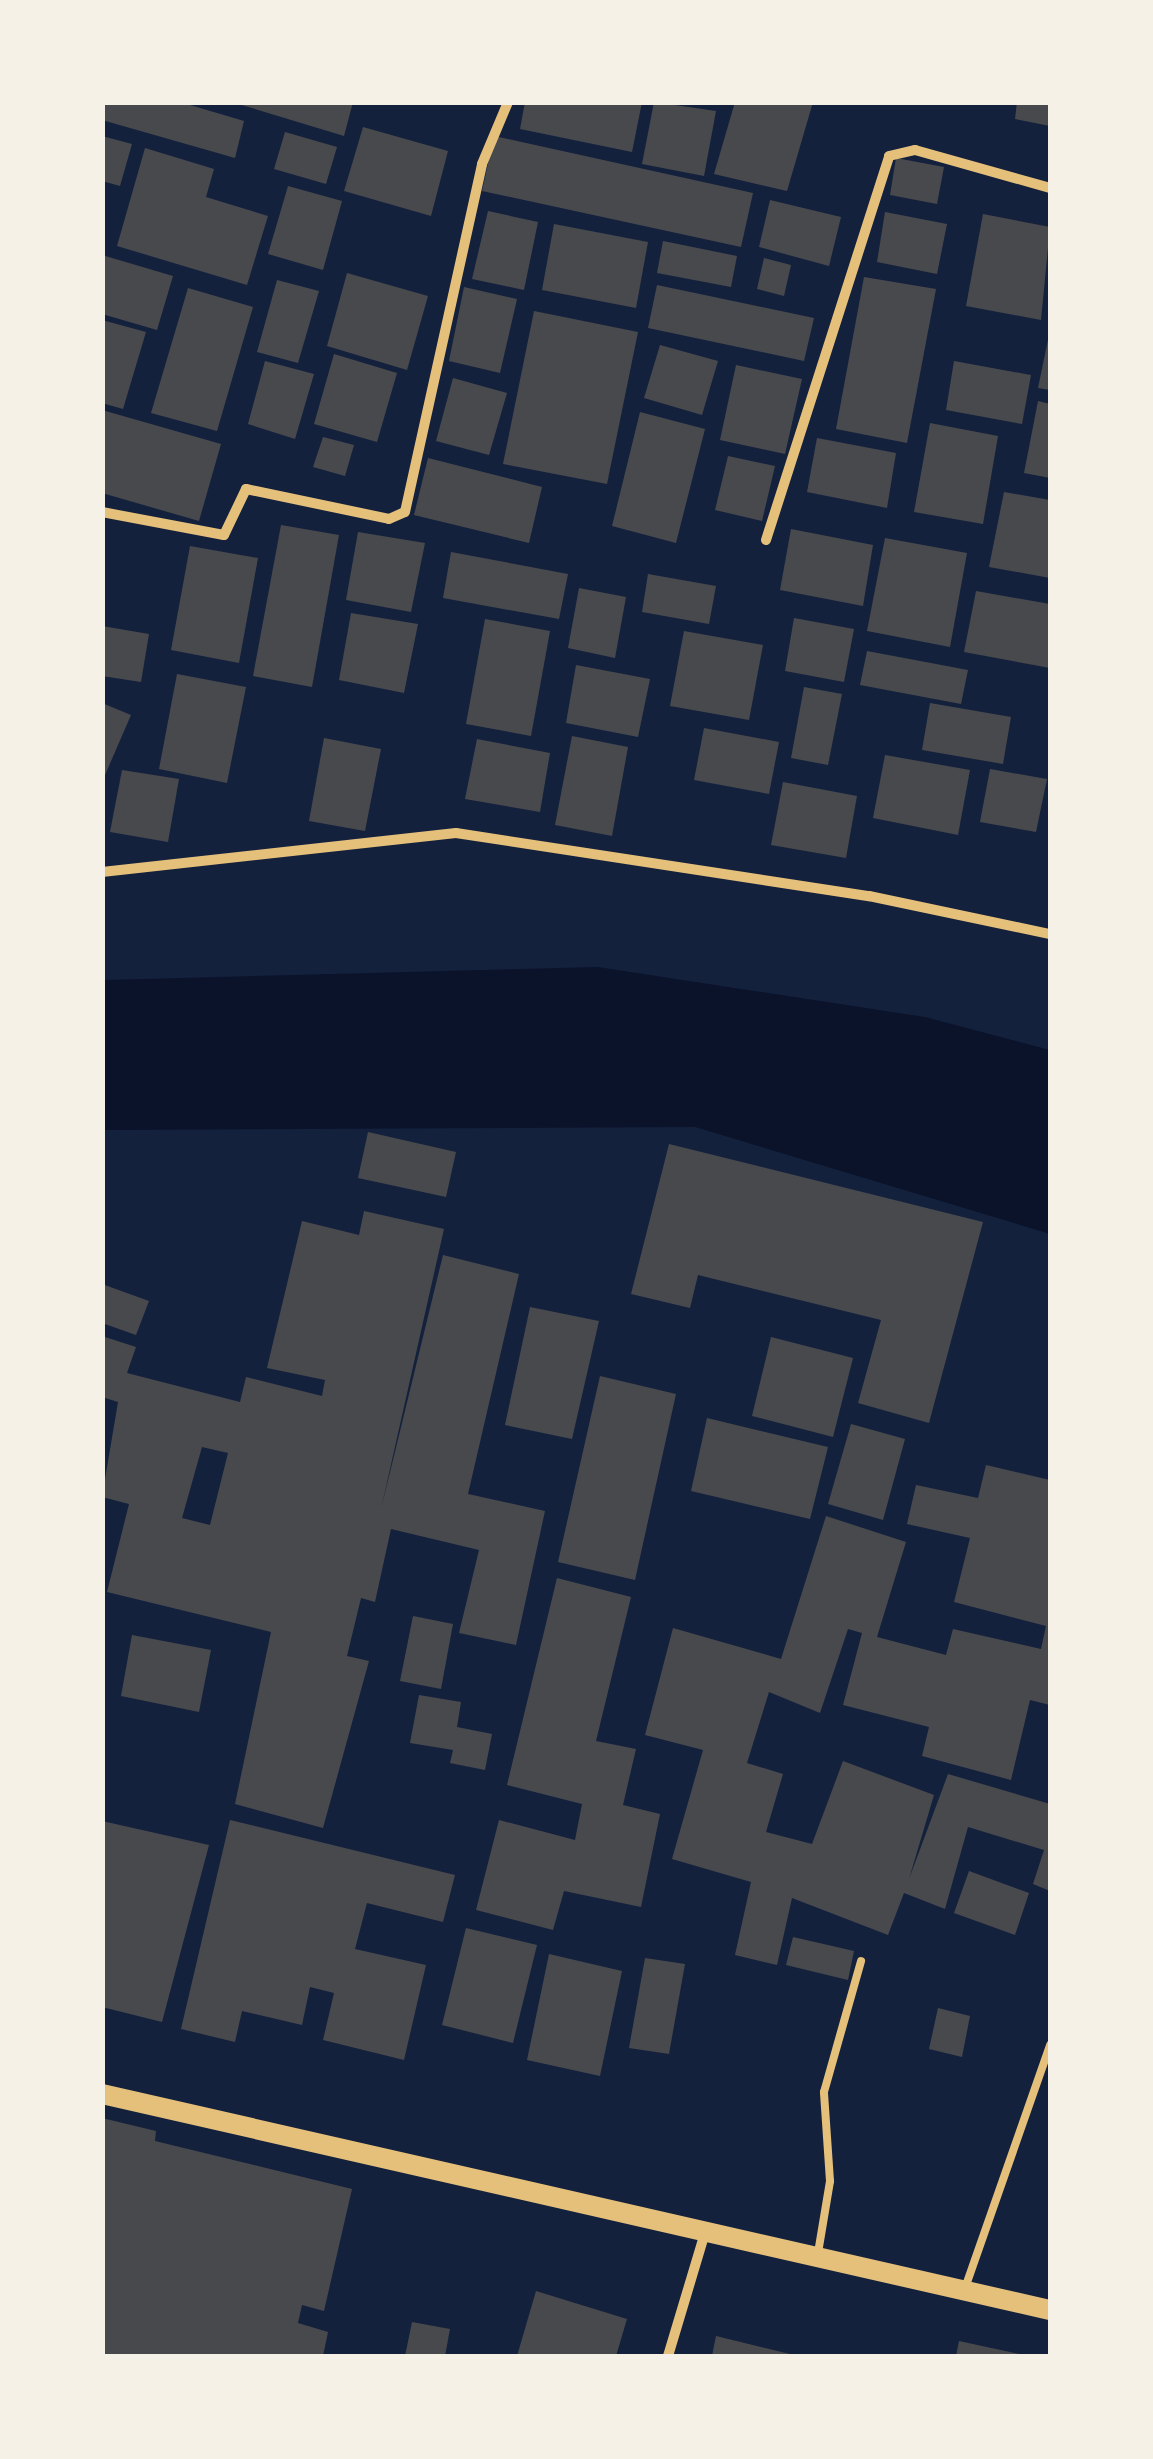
<!DOCTYPE html>
<style>
body{margin:0}
#map{position:relative;width:1153px;height:2459px;overflow:hidden;background:#14213d;font-family:Arial,sans-serif}
div>[style]{position:absolute}
.water>*{inset:0;background:#0b132b}
.building>*{inset:0;background:#48494c}
.service>*{height:8px;margin:-4px;padding:0 4px;transform-origin:4px;border-radius:4px;background:#e5c07b}
.minor>*{height:10px;margin:-5px;padding:0 5px;transform-origin:5px;border-radius:5px;background:#e5c07b}
.secondary>*{height:20px;margin:-10px;padding:0 10px;transform-origin:10px;border-radius:10px;background:#e5c07b}
span{translate:-50% -50%;white-space:nowrap;text-align:center;line-height:1.15;-webkit-text-stroke:10px #f6f1e7;paint-order:stroke}
.frame{position:absolute;inset:0;border:105px solid #f6f1e7;pointer-events:none}
</style>
<div id="map">
<div class="water">
<div style="clip-path:polygon(598px 967px,925px 1017px,1050px 1050px,1050px 1234px,695px 1127px,103px 1130px,103px 980px)"></div>
</div>
<div class="building">
<div style="clip-path:polygon(103px 102px,180px 102px,244px 121px,235px 158px,102px 120px)"></div>
<div style="clip-path:polygon(232px 102px,353px 102px,344px 136px)"></div>
<div style="clip-path:polygon(525px 102px,642px 102px,632px 152px,520px 129px)"></div>
<div style="clip-path:polygon(654px 102px,716px 111px,704px 176px,642px 164px)"></div>
<div style="clip-path:polygon(735px 102px,813px 102px,787px 191px,714px 174px)"></div>
<div style="clip-path:polygon(1017px 102px,1050px 102px,1050px 126px,1015px 119px)"></div>
<div style="clip-path:polygon(363px 127px,448px 151px,431px 216px,344px 191px)"></div>
<div style="clip-path:polygon(285px 132px,337px 147px,326px 184px,274px 169px)"></div>
<div style="clip-path:polygon(102px 136px,132px 144px,120px 186px,102px 181px)"></div>
<div style="clip-path:polygon(494px 136px,753px 193px,741px 247px,482px 191px)"></div>
<div style="clip-path:polygon(145px 148px,214px 169px,206px 197px,268px 216px,247px 285px,117px 246px)"></div>
<div style="clip-path:polygon(896px 158px,944px 167px,937px 204px,890px 195px)"></div>
<div style="clip-path:polygon(288px 186px,342px 201px,323px 270px,268px 254px)"></div>
<div style="clip-path:polygon(770px 200px,841px 217px,829px 266px,759px 247px)"></div>
<div style="clip-path:polygon(488px 211px,538px 222px,524px 290px,472px 279px)"></div>
<div style="clip-path:polygon(885px 212px,947px 224px,937px 274px,877px 262px)"></div>
<div style="clip-path:polygon(983px 214px,1050px 227px,1041px 320px,966px 306px)"></div>
<div style="clip-path:polygon(554px 224px,648px 242px,636px 308px,542px 290px)"></div>
<div style="clip-path:polygon(663px 241px,737px 256px,731px 287px,657px 273px)"></div>
<div style="clip-path:polygon(102px 255px,173px 276px,157px 330px,102px 314px)"></div>
<div style="clip-path:polygon(764px 258px,791px 265px,784px 296px,757px 289px)"></div>
<div style="clip-path:polygon(347px 273px,428px 296px,407px 370px,327px 346px)"></div>
<div style="clip-path:polygon(864px 277px,936px 289px,907px 443px,836px 429px)"></div>
<div style="clip-path:polygon(277px 280px,319px 291px,298px 363px,257px 352px)"></div>
<div style="clip-path:polygon(657px 285px,814px 318px,804px 361px,648px 328px)"></div>
<div style="clip-path:polygon(464px 287px,517px 299px,500px 373px,449px 361px)"></div>
<div style="clip-path:polygon(188px 288px,253px 307px,217px 431px,151px 413px)"></div>
<div style="clip-path:polygon(534px 311px,638px 332px,607px 484px,503px 464px)"></div>
<div style="clip-path:polygon(102px 320px,146px 332px,123px 409px,102px 403px)"></div>
<div style="clip-path:polygon(1050px 330px,1050px 390px,1038px 388px)"></div>
<div style="clip-path:polygon(660px 345px,718px 361px,702px 415px,644px 398px)"></div>
<div style="clip-path:polygon(334px 354px,397px 373px,377px 442px,314px 424px)"></div>
<div style="clip-path:polygon(265px 361px,314px 374px,295px 439px,248px 424px)"></div>
<div style="clip-path:polygon(954px 361px,1031px 375px,1022px 424px,946px 410px)"></div>
<div style="clip-path:polygon(736px 365px,802px 379px,785px 454px,720px 440px)"></div>
<div style="clip-path:polygon(453px 378px,507px 393px,489px 455px,436px 441px)"></div>
<div style="clip-path:polygon(1038px 401px,1050px 404px,1050px 478px,1024px 473px)"></div>
<div style="clip-path:polygon(102px 410px,221px 444px,199px 521px,102px 493px)"></div>
<div style="clip-path:polygon(640px 412px,705px 429px,676px 543px,612px 526px)"></div>
<div style="clip-path:polygon(930px 423px,998px 436px,983px 524px,914px 512px)"></div>
<div style="clip-path:polygon(323px 437px,354px 445px,345px 476px,313px 467px)"></div>
<div style="clip-path:polygon(817px 438px,896px 453px,887px 508px,807px 492px)"></div>
<div style="clip-path:polygon(728px 456px,775px 466px,762px 521px,715px 510px)"></div>
<div style="clip-path:polygon(428px 458px,542px 487px,529px 543px,414px 515px)"></div>
<div style="clip-path:polygon(1004px 492px,1050px 500px,1050px 578px,989px 567px)"></div>
<div style="clip-path:polygon(281px 525px,339px 535px,312px 687px,253px 676px)"></div>
<div style="clip-path:polygon(791px 529px,873px 545px,863px 606px,780px 590px)"></div>
<div style="clip-path:polygon(358px 532px,425px 543px,411px 612px,346px 600px)"></div>
<div style="clip-path:polygon(885px 538px,967px 553px,950px 647px,867px 631px)"></div>
<div style="clip-path:polygon(190px 546px,258px 558px,239px 663px,171px 650px)"></div>
<div style="clip-path:polygon(451px 552px,568px 574px,559px 619px,443px 598px)"></div>
<div style="clip-path:polygon(648px 574px,716px 586px,709px 624px,642px 612px)"></div>
<div style="clip-path:polygon(579px 588px,626px 597px,615px 658px,568px 648px)"></div>
<div style="clip-path:polygon(976px 591px,1050px 604px,1050px 668px,964px 652px)"></div>
<div style="clip-path:polygon(351px 613px,418px 624px,404px 693px,339px 680px)"></div>
<div style="clip-path:polygon(794px 618px,854px 629px,844px 682px,785px 671px)"></div>
<div style="clip-path:polygon(485px 619px,550px 631px,531px 736px,466px 724px)"></div>
<div style="clip-path:polygon(102px 626px,149px 634px,141px 682px,102px 676px)"></div>
<div style="clip-path:polygon(684px 631px,763px 645px,749px 720px,670px 706px)"></div>
<div style="clip-path:polygon(867px 651px,968px 670px,961px 704px,860px 685px)"></div>
<div style="clip-path:polygon(576px 665px,650px 679px,638px 737px,566px 723px)"></div>
<div style="clip-path:polygon(177px 674px,246px 687px,227px 783px,159px 769px)"></div>
<div style="clip-path:polygon(804px 687px,842px 694px,828px 765px,791px 758px)"></div>
<div style="clip-path:polygon(102px 703px,131px 715px,102px 782px)"></div>
<div style="clip-path:polygon(930px 703px,1011px 717px,1003px 764px,922px 750px)"></div>
<div style="clip-path:polygon(704px 728px,779px 742px,769px 794px,694px 780px)"></div>
<div style="clip-path:polygon(572px 736px,628px 747px,612px 836px,555px 825px)"></div>
<div style="clip-path:polygon(324px 738px,381px 749px,365px 831px,309px 821px)"></div>
<div style="clip-path:polygon(477px 739px,550px 753px,540px 812px,465px 799px)"></div>
<div style="clip-path:polygon(885px 755px,970px 770px,958px 835px,873px 818px)"></div>
<div style="clip-path:polygon(990px 769px,1047px 779px,1036px 832px,980px 822px)"></div>
<div style="clip-path:polygon(122px 770px,179px 779px,168px 842px,110px 832px)"></div>
<div style="clip-path:polygon(783px 782px,857px 796px,846px 858px,771px 845px)"></div>
<div style="clip-path:polygon(368px 1132px,456px 1152px,446px 1197px,358px 1178px)"></div>
<div style="clip-path:polygon(669px 1144px,983px 1222px,929px 1423px,858px 1403px,881px 1320px,698px 1275px,690px 1308px,631px 1294px)"></div>
<div style="clip-path:polygon(evenodd,364px 1211px,444px 1229px,381px 1509px,443px 1255px,519px 1274px,468px 1494px,545px 1511px,516px 1645px,459px 1633px,479px 1550px,391px 1529px,375px 1602px,361px 1598px,347px 1656px,369px 1661px,323px 1828px,235px 1804px,271px 1632px,107px 1592px,129px 1504px,102px 1497px,118px 1402px,102px 1397px,102px 1336px,136px 1347px,127px 1373px,240px 1402px,246px 1377px,322px 1396px,325px 1380px,267px 1368px,302px 1221px,359px 1235px,364px 1211px,202px 1447px,228px 1453px,210px 1525px,182px 1518px,202px 1447px)"></div>
<div style="clip-path:polygon(102px 1284px,149px 1301px,136px 1335px,102px 1323px)"></div>
<div style="clip-path:polygon(530px 1307px,599px 1321px,572px 1439px,505px 1425px)"></div>
<div style="clip-path:polygon(771px 1337px,853px 1358px,833px 1437px,752px 1416px)"></div>
<div style="clip-path:polygon(600px 1376px,676px 1394px,635px 1580px,558px 1562px)"></div>
<div style="clip-path:polygon(707px 1418px,828px 1447px,810px 1519px,691px 1491px)"></div>
<div style="clip-path:polygon(851px 1424px,905px 1439px,883px 1520px,828px 1504px)"></div>
<div style="clip-path:polygon(986px 1465px,1050px 1480px,1050px 1705px,1030px 1700px,1011px 1780px,922px 1756px,929px 1727px,843px 1705px,862px 1633px,848px 1629px,820px 1713px,769px 1692px,747px 1763px,783px 1774px,766px 1832px,812px 1844px,843px 1761px,934px 1795px,909px 1879px,948px 1774px,1050px 1804px,1050px 1891px,1033px 1884px,1044px 1850px,968px 1827px,945px 1909px,904px 1893px,888px 1935px,792px 1898px,777px 1965px,735px 1955px,751px 1882px,672px 1859px,703px 1750px,645px 1735px,673px 1628px,781px 1659px,826px 1516px,906px 1542px,877px 1637px,946px 1655px,953px 1629px,1041px 1649px,1046px 1626px,954px 1602px,970px 1538px,907px 1524px,916px 1485px,978px 1498px)"></div>
<div style="clip-path:polygon(557px 1578px,631px 1597px,596px 1741px,636px 1749px,623px 1805px,660px 1814px,641px 1907px,564px 1891px,553px 1930px,476px 1910px,499px 1820px,575px 1840px,582px 1804px,507px 1785px)"></div>
<div style="clip-path:polygon(413px 1616px,453px 1624px,441px 1689px,400px 1681px)"></div>
<div style="clip-path:polygon(132px 1635px,211px 1650px,199px 1712px,121px 1696px)"></div>
<div style="clip-path:polygon(419px 1695px,461px 1702px,457px 1727px,492px 1734px,485px 1770px,450px 1763px,453px 1750px,410px 1743px)"></div>
<div style="clip-path:polygon(230px 1820px,455px 1875px,443px 1922px,367px 1903px,355px 1949px,426px 1965px,404px 2060px,323px 2040px,334px 1993px,310px 1987px,302px 2025px,242px 2011px,235px 2042px,181px 2029px)"></div>
<div style="clip-path:polygon(102px 1821px,209px 1845px,162px 2022px,102px 2007px)"></div>
<div style="clip-path:polygon(969px 1871px,1029px 1893px,1015px 1935px,954px 1913px)"></div>
<div style="clip-path:polygon(466px 1928px,537px 1945px,513px 2043px,442px 2025px)"></div>
<div style="clip-path:polygon(793px 1937px,854px 1951px,848px 1980px,786px 1965px)"></div>
<div style="clip-path:polygon(549px 1954px,622px 1971px,600px 2076px,527px 2060px)"></div>
<div style="clip-path:polygon(645px 1958px,685px 1964px,669px 2054px,629px 2048px)"></div>
<div style="clip-path:polygon(938px 2008px,970px 2016px,962px 2057px,929px 2049px)"></div>
<div style="clip-path:polygon(102px 2118px,156px 2131px,155px 2141px,352px 2189px,324px 2311px,302px 2305px,298px 2323px,328px 2332px,323px 2356px,102px 2356px)"></div>
<div style="clip-path:polygon(536px 2291px,627px 2319px,616px 2356px,517px 2356px)"></div>
<div style="clip-path:polygon(412px 2322px,450px 2329px,445px 2356px,405px 2356px)"></div>
<div style="clip-path:polygon(716px 2336px,794px 2355px,794px 2356px,712px 2356px)"></div>
<div style="clip-path:polygon(959px 2341px,1024px 2355px,1024px 2356px,956px 2356px)"></div>
</div>
<div class="service">
<div style="left:818px;top:2253px;width:73px;rotate:-80.5deg"></div>
<div style="left:830px;top:2181px;width:89px;rotate:-93.9deg"></div>
<div style="left:824px;top:2092px;width:136px;rotate:-74.2deg"></div>
<div style="left:964px;top:2291px;width:261px;rotate:-70.7deg"></div>
</div>
<div class="minor">
<div style="left:102px;top:512px;width:124px;rotate:10.7deg"></div>
<div style="left:224px;top:535px;width:51px;rotate:-64.4deg"></div>
<div style="left:246px;top:489px;width:146px;rotate:11.8deg"></div>
<div style="left:389px;top:519px;width:17px;rotate:-24deg"></div>
<div style="left:405px;top:512px;width:356px;rotate:-77.5deg"></div>
<div style="left:482px;top:164px;width:67px;rotate:-67.2deg"></div>
<div style="left:766px;top:540px;width:403px;rotate:-72.2deg"></div>
<div style="left:889px;top:156px;width:27px;rotate:-13deg"></div>
<div style="left:915px;top:150px;width:140px;rotate:15.7deg"></div>
<div style="left:102px;top:872px;width:356px;rotate:-6.3deg"></div>
<div style="left:456px;top:833px;width:418px;rotate:8.7deg"></div>
<div style="left:869px;top:896px;width:185px;rotate:11.9deg"></div>
<div style="left:668px;top:2356px;width:128px;rotate:-73.3deg"></div>
</div>
<div class="secondary">
<div style="left:102px;top:2094px;width:972px;rotate:12.84deg"></div>
</div>
<div class="frame"></div>
</div>
